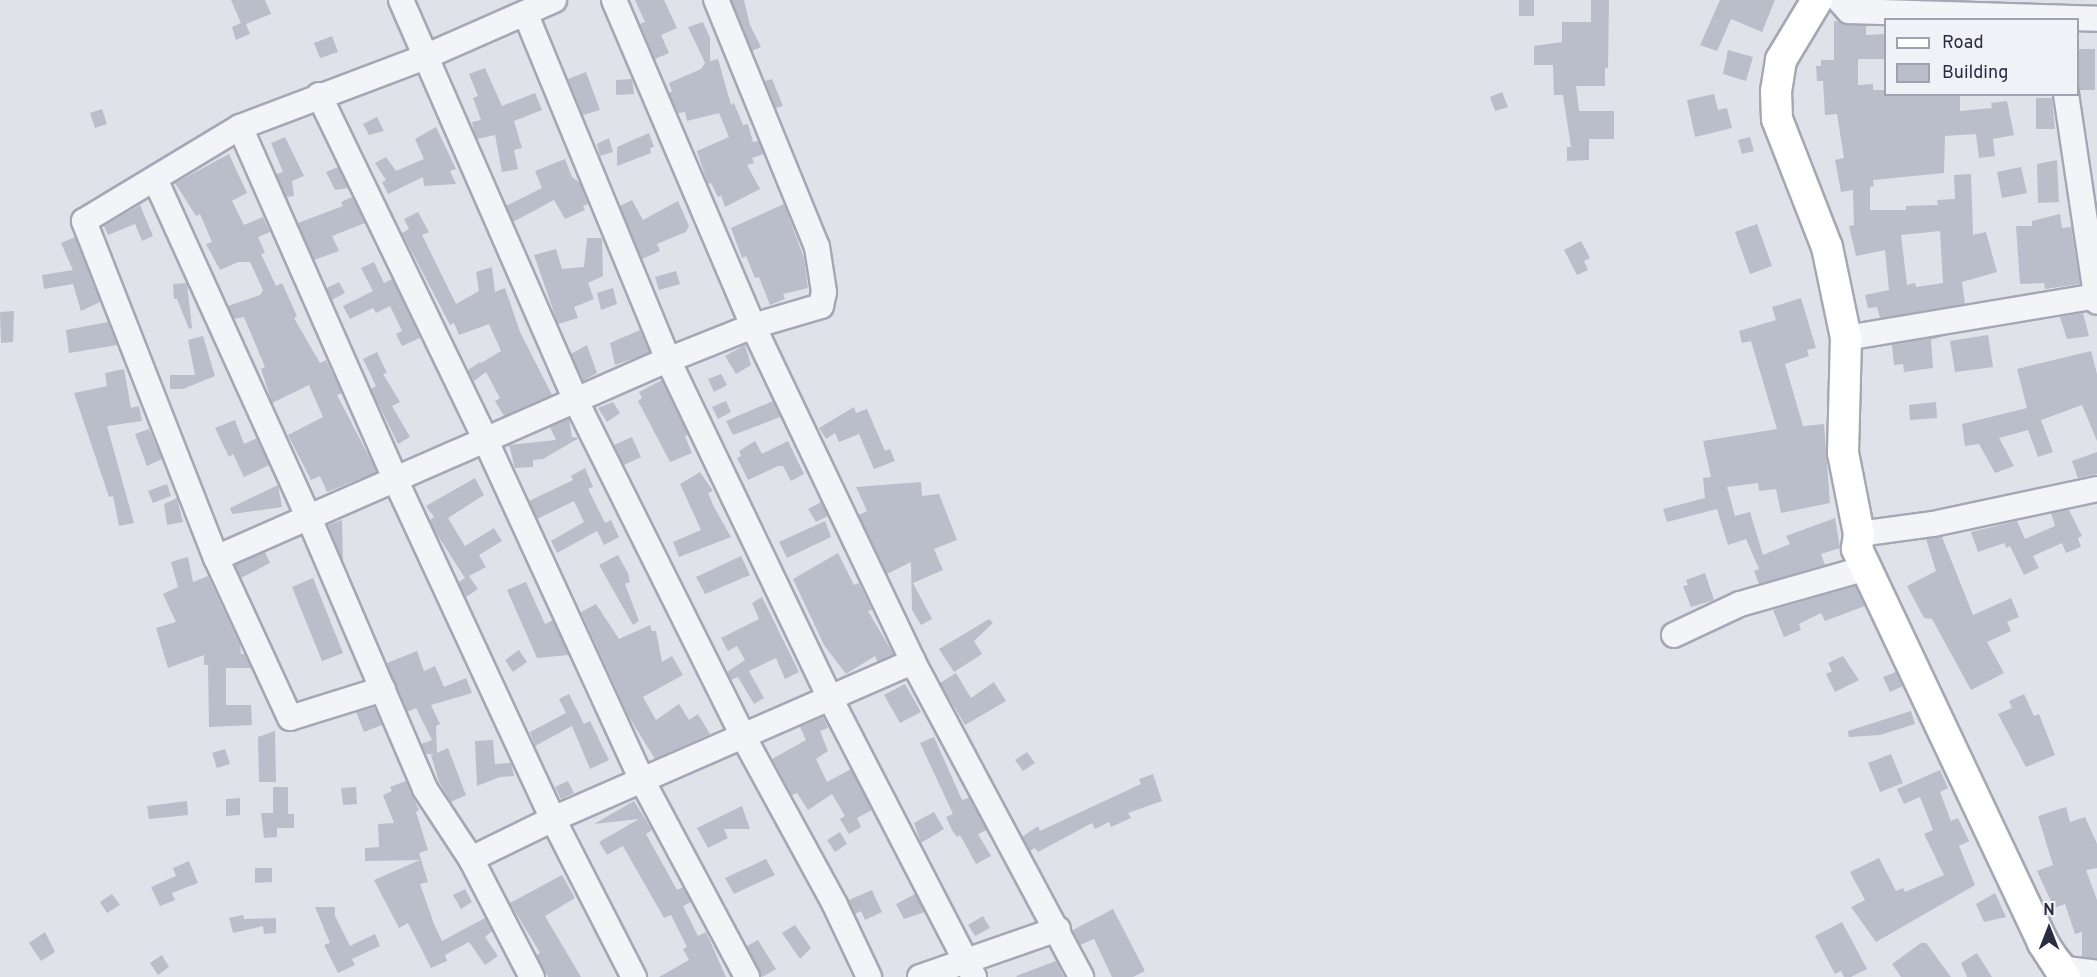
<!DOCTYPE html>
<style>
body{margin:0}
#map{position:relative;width:2097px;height:977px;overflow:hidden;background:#e0e2ea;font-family:Overpass,sans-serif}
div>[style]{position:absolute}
.building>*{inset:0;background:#babdca}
.roads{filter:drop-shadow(2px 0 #a5a8b4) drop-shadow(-2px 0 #a5a8b4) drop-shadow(0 2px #a5a8b4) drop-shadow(0 -2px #a5a8b4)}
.minor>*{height:24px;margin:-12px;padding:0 12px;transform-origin:12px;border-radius:12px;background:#f3f4f8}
.major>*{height:30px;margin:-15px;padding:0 15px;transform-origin:15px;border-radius:15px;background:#fff}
span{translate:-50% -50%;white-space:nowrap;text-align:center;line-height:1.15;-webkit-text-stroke:5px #f0f2f7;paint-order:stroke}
.legend{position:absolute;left:1884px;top:18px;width:195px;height:78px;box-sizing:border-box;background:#f0f2f7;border:2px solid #a0a3af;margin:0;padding:8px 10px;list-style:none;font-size:18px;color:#282d42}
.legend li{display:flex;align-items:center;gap:12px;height:30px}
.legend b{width:30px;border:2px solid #a0a3af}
.north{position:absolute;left:2019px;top:899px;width:60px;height:60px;-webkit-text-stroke:4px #f0f2f7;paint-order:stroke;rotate:0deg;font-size:16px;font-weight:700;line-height:24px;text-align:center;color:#282d42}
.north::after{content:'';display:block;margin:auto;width:21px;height:27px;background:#282d42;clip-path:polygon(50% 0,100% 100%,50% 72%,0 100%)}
</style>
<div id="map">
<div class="building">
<div style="clip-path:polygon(231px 0,265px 0,271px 14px,246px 24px,250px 34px,236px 40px,232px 27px,241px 23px)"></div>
<div style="clip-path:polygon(635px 0,664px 0,677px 28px,661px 35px,669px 53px,655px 59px,640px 24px,645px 22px)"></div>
<div style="clip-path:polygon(731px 0,744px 0,750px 25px,761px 47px,752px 51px)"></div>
<div style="clip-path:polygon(1519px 0,1534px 0,1534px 16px,1519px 16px)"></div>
<div style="clip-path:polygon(1591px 0,1609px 0,1608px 68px,1605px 68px,1605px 86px,1576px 86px,1579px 111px,1614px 111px,1614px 139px,1589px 139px,1589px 160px,1567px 161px,1567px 147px,1571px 147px,1563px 95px,1554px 95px,1553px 65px,1534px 65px,1534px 46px,1562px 42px,1562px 22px,1591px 22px)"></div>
<div style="clip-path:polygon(1720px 0,1775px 0,1762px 32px,1731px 19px,1717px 51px,1700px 45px)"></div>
<div style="clip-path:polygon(evenodd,1834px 21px,1866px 26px,1866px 35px,1886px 34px,1886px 59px,1858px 59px,1858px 85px,1873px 84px,1873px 90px,1886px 90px,1886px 94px,1960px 94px,1960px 111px,1992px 108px,1991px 103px,2007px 101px,2014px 135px,1993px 139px,1995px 156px,1979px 158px,1976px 134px,1945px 136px,1944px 173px,1873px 180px,1874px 186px,1870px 187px,1870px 210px,1906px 210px,1906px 206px,1938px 205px,1937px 200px,1955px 199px,1954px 175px,1971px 174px,1973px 235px,1986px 232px,1997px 272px,1962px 282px,1965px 304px,1880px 318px,1877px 307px,1868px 308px,1865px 295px,1889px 290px,1885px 250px,1856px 256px,1849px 226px,1854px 225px,1853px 190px,1841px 192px,1835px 160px,1844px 158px,1837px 114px,1825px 115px,1823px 81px,1817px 81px,1816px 66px,1821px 66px,1821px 60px,1834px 60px,1834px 21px,1940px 231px,1943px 283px,1916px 287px,1915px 283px,1907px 285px,1901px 235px,1940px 231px)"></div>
<div style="clip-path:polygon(703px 22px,710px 38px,710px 61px,718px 59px,731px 105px,734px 103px,743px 125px,748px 124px,753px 142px,758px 141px,764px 154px,752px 158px,754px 163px,747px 165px,760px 189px,725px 207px,721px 195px,718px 197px,711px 183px,708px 184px,697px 151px,729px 137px,719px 113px,687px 121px,685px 112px,678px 113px,669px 93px,672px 91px,669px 83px,701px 69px,705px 63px,688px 27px)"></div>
<div style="clip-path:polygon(332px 36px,338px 52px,320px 58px,314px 43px)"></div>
<div style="clip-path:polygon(2078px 49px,2095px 49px,2095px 90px,2079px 90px,2078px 86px)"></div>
<div style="clip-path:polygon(1728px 50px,1753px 57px,1746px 81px,1723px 74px)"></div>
<div style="clip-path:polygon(485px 68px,502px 106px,535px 93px,542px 110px,514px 121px,522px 148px,514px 150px,518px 169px,502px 172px,495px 135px,477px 139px,474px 132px,472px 122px,481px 120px,473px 98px,478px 96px,469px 74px)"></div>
<div style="clip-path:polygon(586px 72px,600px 110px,583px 115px,568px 79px)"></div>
<div style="clip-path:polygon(632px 79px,634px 94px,616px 95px,616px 80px)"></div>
<div style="clip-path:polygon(772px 79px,783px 106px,776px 108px,765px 81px)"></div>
<div style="clip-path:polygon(1502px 92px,1508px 107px,1495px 111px,1490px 97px)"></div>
<div style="clip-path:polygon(1714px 94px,1718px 110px,1727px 108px,1732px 128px,1695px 137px,1687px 100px)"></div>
<div style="clip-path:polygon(2036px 98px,2052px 98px,2055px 129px,2036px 129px)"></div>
<div style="clip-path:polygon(102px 109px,107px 124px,95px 128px,90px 113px)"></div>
<div style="clip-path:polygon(377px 117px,384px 131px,369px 135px,363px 124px)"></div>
<div style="clip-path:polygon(436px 127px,456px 169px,450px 171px,456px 184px,424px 186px,423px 177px,388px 194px,382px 182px,386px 180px,375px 163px,386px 157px,396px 171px,424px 159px,415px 139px)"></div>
<div style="clip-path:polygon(649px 133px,654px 147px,650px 148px,651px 153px,617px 166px,617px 147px)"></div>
<div style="clip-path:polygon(285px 137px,304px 176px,292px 181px,294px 196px,286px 197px,276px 174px,283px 172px,271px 143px)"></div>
<div style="clip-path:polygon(1750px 137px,1754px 151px,1742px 154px,1738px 140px)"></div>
<div style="clip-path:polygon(609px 138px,613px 152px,600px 156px,597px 144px)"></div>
<div style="clip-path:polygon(229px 154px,247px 193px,232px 201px,244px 225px,263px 217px,270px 232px,258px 237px,265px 253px,261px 254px,276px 286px,282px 283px,297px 316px,294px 318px,320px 363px,326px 360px,342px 393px,337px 395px,377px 472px,327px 492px,320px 476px,311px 480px,288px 435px,323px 417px,309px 385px,272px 403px,261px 369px,265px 367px,244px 317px,234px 319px,228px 306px,260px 295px,263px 290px,250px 262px,238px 262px,220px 270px,206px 244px,212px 242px,200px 214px,196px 216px,175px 183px)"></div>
<div style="clip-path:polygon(565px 159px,572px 177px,580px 183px,588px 204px,583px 206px,585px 210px,565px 219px,554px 200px,513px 222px,506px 206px,542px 188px,535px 171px)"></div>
<div style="clip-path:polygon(2057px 160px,2059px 202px,2038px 203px,2037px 164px)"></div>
<div style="clip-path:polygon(338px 167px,348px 188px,335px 190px,326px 172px)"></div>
<div style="clip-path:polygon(2021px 167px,2027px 193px,2002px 198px,1997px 172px)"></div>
<div style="clip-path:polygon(352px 197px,365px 223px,332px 236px,339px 251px,314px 260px,298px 223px,343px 206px,341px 202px)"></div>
<div style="clip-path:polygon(632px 200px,643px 220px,678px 201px,689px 226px,686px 232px,657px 244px,660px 251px,642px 259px,620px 206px)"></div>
<div style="clip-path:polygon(784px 204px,804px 258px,808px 288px,783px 294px,785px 299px,770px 305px,759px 277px,755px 278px,746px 256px,742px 258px,731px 228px)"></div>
<div style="clip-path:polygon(140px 205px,153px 236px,142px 241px,135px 224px,108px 235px,104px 226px)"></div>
<div style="clip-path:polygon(418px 212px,429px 232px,422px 235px,456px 304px,479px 291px,476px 272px,492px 267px,495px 292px,505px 288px,520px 332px,552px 395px,504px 416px,495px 401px,500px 398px,486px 372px,474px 381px,471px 376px,468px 370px,480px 362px,483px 366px,481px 363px,501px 351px,489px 324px,459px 335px,454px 323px,450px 325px,402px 233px,409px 229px,404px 219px)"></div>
<div style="clip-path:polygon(2060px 214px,2062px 228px,2071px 227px,2080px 284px,2045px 289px,2044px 283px,2020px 284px,2016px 226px,2032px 226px,2032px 221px)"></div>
<div style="clip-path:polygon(1757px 224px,1772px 266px,1750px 274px,1735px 232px)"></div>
<div style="clip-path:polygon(75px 237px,100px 302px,81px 311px,73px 284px,44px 289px,42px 275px,73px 270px,61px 243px)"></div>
<div style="clip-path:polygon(587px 238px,602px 238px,603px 276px,588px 283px,594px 299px,574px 307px,578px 318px,558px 324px,534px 255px,556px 249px,562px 269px,584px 267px)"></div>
<div style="clip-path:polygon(1581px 241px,1590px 258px,1584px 261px,1588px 270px,1577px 275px,1564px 250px)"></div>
<div style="clip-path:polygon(374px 262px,384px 283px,392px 279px,420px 338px,402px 346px,396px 334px,402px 331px,390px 306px,376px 313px,373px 308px,350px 319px,343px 306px,373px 291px,361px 268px)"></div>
<div style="clip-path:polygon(676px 271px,680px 284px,659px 290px,655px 277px)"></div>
<div style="clip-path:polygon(339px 282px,345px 293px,332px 300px,327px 288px)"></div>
<div style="clip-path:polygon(187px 283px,192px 328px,189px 329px,177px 299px,174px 299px,173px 284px)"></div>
<div style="clip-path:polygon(613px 288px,617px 304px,601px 310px,597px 293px)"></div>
<div style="clip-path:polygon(1801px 298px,1816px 348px,1807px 350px,1809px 356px,1785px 364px,1803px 426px,1824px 424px,1830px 503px,1781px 513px,1776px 489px,1759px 491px,1758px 483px,1727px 487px,1735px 516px,1750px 512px,1763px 555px,1790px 544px,1786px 536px,1835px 518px,1840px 548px,1821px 554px,1825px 565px,1759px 584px,1754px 571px,1759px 569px,1746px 539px,1728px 545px,1717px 509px,1667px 522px,1663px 509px,1705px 498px,1703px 478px,1711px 477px,1703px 441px,1777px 429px,1751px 341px,1742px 343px,1739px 331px,1776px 320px,1772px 307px)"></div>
<div style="clip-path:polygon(14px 311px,13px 342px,1px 343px,0 312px)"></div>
<div style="clip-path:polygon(2083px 313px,2089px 336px,2067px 339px,2060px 317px)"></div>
<div style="clip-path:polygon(108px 322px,117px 345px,69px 353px,66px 330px)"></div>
<div style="clip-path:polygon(640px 330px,650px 353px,615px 365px,610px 343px)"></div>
<div style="clip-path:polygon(1947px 335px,1931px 340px,1933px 368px,1904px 372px,1903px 364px,1894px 365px,1892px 345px)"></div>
<div style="clip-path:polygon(1988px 335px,1993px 367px,1955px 372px,1950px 341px)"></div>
<div style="clip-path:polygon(203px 336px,215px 376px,183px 389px,170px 389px,170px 375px,195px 375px,188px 340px)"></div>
<div style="clip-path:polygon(587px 345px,597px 373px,583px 381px,571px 354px)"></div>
<div style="clip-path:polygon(745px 345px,751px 365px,736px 374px,725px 356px)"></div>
<div style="clip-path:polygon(2091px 351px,2097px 374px,2097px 441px,2082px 405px,2041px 420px,2053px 452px,2038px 457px,2028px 430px,1999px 438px,2014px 466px,1995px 473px,1979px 444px,1965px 446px,1962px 424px,2027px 408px,2017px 369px)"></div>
<div style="clip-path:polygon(377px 352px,387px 373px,383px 374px,400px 402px,392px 406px,410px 437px,398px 444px,371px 389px,376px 386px,363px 359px)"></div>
<div style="clip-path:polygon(124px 369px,131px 408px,139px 406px,142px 421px,107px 426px,134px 523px,119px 526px,113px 496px,109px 497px,74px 393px,107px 386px,105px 373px)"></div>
<div style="clip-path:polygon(721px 374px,727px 385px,714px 392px,708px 379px)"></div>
<div style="clip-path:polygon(662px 380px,688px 435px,685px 436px,692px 453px,670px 462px,638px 401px,642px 398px,639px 392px)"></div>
<div style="clip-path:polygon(726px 401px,731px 412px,718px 419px,712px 407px)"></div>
<div style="clip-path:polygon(773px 401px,780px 417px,733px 435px,726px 421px)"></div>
<div style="clip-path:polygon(613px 402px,620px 413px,607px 422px,598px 408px)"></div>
<div style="clip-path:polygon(1936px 402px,1937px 418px,1910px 420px,1909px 405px)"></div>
<div style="clip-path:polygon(854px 407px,856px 413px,867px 409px,885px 451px,890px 449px,895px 461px,874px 469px,859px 434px,839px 442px,835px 433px,826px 439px,819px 428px)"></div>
<div style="clip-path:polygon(569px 419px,572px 437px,579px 438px,543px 459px,533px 460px,533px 467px,515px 468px,509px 445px,556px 440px,550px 427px)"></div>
<div style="clip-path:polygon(235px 420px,244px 444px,257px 438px,269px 465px,244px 477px,233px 454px,229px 457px,215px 428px)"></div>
<div style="clip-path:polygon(149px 429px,162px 459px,147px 466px,135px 434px)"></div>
<div style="clip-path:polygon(632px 437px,641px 457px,624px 465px,614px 445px)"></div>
<div style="clip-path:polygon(755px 441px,762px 454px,788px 441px,804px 474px,791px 481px,783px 466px,778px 466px,748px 480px,737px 458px,741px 456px,739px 451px)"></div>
<div style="clip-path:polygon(2097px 452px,2097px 474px,2078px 478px,2072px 461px)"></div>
<div style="clip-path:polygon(585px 468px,593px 487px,588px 489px,605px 523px,611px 520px,619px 537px,604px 545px,597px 531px,557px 553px,551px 541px,584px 522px,574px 501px,537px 519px,529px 501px,573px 480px,571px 476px)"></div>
<div style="clip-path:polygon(700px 472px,713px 491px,708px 493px,714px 507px,731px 537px,679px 557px,673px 542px,701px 530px,680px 484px)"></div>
<div style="clip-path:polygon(475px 478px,484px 495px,448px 518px,465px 546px,494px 528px,502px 541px,479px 555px,486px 567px,469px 576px,478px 589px,466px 597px,459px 582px,465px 578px,436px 533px,430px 520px,434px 517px,426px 506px)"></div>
<div style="clip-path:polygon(921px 482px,922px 496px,939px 494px,957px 540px,934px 549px,943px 570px,913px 583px,932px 619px,921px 625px,912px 610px,911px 562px,887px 574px,859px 515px,867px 511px,856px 487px)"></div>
<div style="clip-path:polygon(167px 484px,171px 496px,153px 503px,148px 491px)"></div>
<div style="clip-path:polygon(278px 485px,282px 507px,232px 514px,230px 508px)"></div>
<div style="clip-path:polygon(177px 498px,183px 522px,167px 525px,164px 504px)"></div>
<div style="clip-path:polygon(821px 502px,828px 516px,816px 522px,808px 509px)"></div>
<div style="clip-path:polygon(2069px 510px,2082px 536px,2078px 538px,2081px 547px,2066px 553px,2062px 543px,2033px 556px,2039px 568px,2024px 575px,2010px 546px,2006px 548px,2004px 543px,1978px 552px,1971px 532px,2017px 521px,2025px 539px,2055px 526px,2051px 513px)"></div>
<div style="clip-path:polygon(342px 520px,343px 562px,328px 525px)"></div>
<div style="clip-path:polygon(825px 521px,831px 537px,787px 558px,779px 542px)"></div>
<div style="clip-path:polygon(1942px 537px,1973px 615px,2011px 598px,2019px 617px,2007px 622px,2011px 631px,1987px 642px,2004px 673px,1971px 690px,1932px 619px,1924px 618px,1907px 586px,1936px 571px,1926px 539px)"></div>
<div style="clip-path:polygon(265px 552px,270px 563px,241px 578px,235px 565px)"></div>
<div style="clip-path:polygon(838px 553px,854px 585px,859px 583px,872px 610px,868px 611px,894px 655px,878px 662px,875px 656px,846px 674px,824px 645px,793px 579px)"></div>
<div style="clip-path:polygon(618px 555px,628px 573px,630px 582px,625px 584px,639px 621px,633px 625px,599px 565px)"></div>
<div style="clip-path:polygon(741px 556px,750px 575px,705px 594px,696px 577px)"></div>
<div style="clip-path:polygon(188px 557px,193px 582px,208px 576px,240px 645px,241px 654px,244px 654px,251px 668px,226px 668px,226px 705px,251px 705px,252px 725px,209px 727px,208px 665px,204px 665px,204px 655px,168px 668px,156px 628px,176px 622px,163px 594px,178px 587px,171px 562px)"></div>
<div style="clip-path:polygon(1705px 573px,1714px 600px,1691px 607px,1683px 586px,1688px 585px,1686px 580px)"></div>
<div style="clip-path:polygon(313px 578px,343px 653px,322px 661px,292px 587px)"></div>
<div style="clip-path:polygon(526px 582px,545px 624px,553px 620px,569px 655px,537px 658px,507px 590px)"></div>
<div style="clip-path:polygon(1855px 586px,1865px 606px,1825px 621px,1821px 613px,1799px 624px,1801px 630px,1784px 637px,1773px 610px)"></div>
<div style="clip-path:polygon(762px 597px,799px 672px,785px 679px,776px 658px,749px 671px,764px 698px,754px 704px,738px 677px,731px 680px,727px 672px,745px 660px,737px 646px,728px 651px,721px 638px,759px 619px,752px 603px)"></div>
<div style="clip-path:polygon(596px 604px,619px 639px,650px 625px,652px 631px,656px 631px,662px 662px,672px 656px,683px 675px,643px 697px,656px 720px,679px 704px,689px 720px,698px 714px,710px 734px,655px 759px,629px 717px,581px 612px)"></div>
<div style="clip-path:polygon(989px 619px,993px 623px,974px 641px,982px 654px,954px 672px,939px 649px)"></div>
<div style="clip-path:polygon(519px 650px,527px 662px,513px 672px,505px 660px)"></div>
<div style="clip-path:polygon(417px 651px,424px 671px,435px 666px,444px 687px,466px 678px,472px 693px,431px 705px,440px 724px,436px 726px,437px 753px,448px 748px,466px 795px,451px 802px,439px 782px,431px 755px,435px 754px,426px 754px,421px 744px,432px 740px,416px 708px,407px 712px,387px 663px)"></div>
<div style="clip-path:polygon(1843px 656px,1859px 680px,1835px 692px,1826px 674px,1832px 671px,1828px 663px)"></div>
<div style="clip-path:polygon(1896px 672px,1903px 686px,1890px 692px,1883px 677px)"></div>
<div style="clip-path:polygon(956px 673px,971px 698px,994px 682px,1006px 701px,965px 725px,940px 683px)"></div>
<div style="clip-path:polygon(905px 684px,921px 712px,900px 723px,884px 695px)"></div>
<div style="clip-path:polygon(569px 694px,584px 724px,590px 721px,609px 760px,590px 769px,572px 726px,535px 746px,530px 732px,566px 713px,559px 699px)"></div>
<div style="clip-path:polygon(2024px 694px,2034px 716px,2039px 714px,2055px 755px,2026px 767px,1998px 714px,2012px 708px,2009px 701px)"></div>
<div style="clip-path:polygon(374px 707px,382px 725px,364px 732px,356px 712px)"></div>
<div style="clip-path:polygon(1911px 711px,1915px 724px,1880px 735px,1849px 737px,1848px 731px)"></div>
<div style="clip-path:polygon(823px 717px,828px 728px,820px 731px,828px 751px,816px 759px,827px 782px,851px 769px,872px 810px,857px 818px,861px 827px,849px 834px,840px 819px,845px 816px,832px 794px,808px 810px,797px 793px,792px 795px,772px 759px,806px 740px,800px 727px)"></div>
<div style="clip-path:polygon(275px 731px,276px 782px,259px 782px,258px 737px)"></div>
<div style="clip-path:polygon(934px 737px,962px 800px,969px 798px,987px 830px,978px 834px,991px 856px,976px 864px,960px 835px,957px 837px,952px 830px,946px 817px,953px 814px,920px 743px)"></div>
<div style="clip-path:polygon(493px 740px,495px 764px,511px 763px,514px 776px,500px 777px,477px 786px,475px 741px)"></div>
<div style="clip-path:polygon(225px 749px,230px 764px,217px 768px,212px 753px)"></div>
<div style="clip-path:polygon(1027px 752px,1035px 763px,1023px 771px,1015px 760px)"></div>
<div style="clip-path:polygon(1891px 754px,1903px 783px,1880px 792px,1868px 763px)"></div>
<div style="clip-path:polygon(1940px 770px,1948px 788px,1940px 792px,1951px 821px,1958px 818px,1969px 841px,1959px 846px,1975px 885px,1876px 942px,1851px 907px,1865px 900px,1850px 872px,1879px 858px,1896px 891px,1903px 888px,1905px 892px,1944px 875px,1924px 834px,1933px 830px,1920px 797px,1904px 804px,1897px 789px)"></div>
<div style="clip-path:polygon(1153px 774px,1162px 801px,1128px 813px,1131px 818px,1111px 827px,1109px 822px,1095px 829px,1092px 823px,1038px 852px,1035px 848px,1030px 851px,1022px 837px,1038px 826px,1040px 831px,1141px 784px,1139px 779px)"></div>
<div style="clip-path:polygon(406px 781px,419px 810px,416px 812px,428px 850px,419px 853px,428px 882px,420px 884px,434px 924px,442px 941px,485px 918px,492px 931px,485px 937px,498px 956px,485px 965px,469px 942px,445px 955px,447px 961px,431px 968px,408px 923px,399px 928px,374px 880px,420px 860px,365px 861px,365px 848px,379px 847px,378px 824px,394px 823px,383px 795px,392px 791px,390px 787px)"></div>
<div style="clip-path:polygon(568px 781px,574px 793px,561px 799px,555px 787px)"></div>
<div style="clip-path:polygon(273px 787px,288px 787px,288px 814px,294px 814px,294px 828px,277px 828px,277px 837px,264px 838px,261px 813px,273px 813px)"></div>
<div style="clip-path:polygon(356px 787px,357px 804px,343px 805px,341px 788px)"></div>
<div style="clip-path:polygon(240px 798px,240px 815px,226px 816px,226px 799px)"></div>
<div style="clip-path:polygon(187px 801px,188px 815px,149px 819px,147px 806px)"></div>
<div style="clip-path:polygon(634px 801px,652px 830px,646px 834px,677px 890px,683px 887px,691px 902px,683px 906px,698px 936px,706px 932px,726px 977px,659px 977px,689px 960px,683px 949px,687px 947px,671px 915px,664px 918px,623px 846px,607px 855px,599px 842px,639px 819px,594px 824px)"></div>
<div style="clip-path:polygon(742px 806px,750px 829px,724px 829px,728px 838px,708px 848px,697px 828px)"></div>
<div style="clip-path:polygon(2066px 807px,2070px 822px,2085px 817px,2097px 844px,2097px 868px,2086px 870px,2097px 900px,2097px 959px,2082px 957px,2082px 932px,2075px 934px,2065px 904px,2054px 908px,2037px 871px,2053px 865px,2038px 816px)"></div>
<div style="clip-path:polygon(934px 812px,944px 829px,921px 843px,914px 823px)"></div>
<div style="clip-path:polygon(840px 832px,847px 844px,835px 852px,827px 840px)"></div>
<div style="clip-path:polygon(766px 859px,775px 875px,734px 894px,725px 878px)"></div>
<div style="clip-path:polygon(189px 861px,198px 883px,172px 893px,175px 900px,160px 906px,151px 887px,176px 876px,173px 868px)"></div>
<div style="clip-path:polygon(255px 868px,272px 868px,272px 882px,255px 883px)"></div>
<div style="clip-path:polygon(562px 875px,575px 898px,545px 916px,581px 977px,548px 977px,537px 955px,540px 953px,510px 903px)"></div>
<div style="clip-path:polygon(465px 889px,472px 902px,461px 909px,453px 895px)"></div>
<div style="clip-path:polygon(872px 890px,882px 912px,865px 920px,861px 911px,855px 914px,849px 900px)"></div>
<div style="clip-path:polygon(1995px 893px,2006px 917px,1984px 922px,1976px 904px)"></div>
<div style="clip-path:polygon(112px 894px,120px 905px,107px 913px,100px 902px)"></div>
<div style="clip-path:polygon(915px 894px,925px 912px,904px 919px,896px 904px)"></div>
<div style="clip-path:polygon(315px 907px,335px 907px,335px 916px,350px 946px,375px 934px,380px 946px,352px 959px,355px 965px,338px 973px,324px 945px,330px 943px)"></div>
<div style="clip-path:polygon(1113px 909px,1145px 971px,1133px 977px,1112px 977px,1094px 939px,1080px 945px,1073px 930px)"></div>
<div style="clip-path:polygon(243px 915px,244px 919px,276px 918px,276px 933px,264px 934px,263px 926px,233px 933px,229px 918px)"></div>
<div style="clip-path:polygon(983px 916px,990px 928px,975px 936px,968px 925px)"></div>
<div style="clip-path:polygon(1842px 922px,1867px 969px,1851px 977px,1844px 977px,1841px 971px,1835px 974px,1815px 936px)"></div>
<div style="clip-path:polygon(795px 925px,811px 948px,800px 959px,782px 933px)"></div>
<div style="clip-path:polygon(45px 932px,55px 952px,41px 961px,29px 943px)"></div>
<div style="clip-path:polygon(758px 940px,776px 969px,762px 977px,747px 946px)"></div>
<div style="clip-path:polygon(1921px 943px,1926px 943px,1951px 977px,1901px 977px,1892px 964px)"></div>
<div style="clip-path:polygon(1977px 953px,1992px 977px,1967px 977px,1961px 963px)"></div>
<div style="clip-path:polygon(162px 955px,169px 967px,158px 975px,150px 963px)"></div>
<div style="clip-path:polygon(1056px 961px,1064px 977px,1017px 977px,1016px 976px)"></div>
</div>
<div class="roads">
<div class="minor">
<div style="left:401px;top:0;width:435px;rotate:66.4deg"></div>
<div style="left:575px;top:399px;width:377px;rotate:63.5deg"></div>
<div style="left:743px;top:736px;width:192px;rotate:61.4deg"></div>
<div style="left:835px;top:905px;width:80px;rotate:64.7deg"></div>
<div style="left:614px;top:0;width:354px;rotate:66.9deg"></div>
<div style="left:753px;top:326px;width:372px;rotate:64.5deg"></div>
<div style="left:913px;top:662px;width:357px;rotate:61.9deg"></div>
<div style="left:1839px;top:0;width:15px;rotate:48deg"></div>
<div style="left:1849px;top:11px;width:248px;rotate:1.8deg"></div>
<div style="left:526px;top:15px;width:373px;rotate:67.6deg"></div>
<div style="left:668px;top:360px;width:375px;rotate:64.4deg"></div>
<div style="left:830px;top:698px;width:314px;rotate:62.7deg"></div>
<div style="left:2066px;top:94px;width:210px;rotate:81.5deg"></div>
<div style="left:319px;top:95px;width:382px;rotate:64.2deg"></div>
<div style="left:485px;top:439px;width:378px;rotate:65.3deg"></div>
<div style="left:643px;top:782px;width:221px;rotate:61.9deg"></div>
<div style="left:240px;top:127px;width:387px;rotate:66.2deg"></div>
<div style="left:396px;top:481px;width:373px;rotate:65.1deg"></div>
<div style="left:553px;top:819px;width:178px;rotate:62.9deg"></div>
<div style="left:155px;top:179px;width:372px;rotate:65.6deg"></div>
<div style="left:309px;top:518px;width:295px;rotate:66.8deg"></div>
<div style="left:425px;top:789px;width:84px;rotate:56.7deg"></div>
<div style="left:471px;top:859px;width:133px;rotate:62.7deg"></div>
<div style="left:1846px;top:338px;width:254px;rotate:-9.5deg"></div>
<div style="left:1859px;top:534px;width:75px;rotate:-7.7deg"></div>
<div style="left:1933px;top:524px;width:168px;rotate:-12deg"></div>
<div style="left:216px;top:558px;width:493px;rotate:-23.7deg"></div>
<div style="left:668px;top:360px;width:92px;rotate:-21.8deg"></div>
<div style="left:753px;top:326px;width:71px;rotate:-16.4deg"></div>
<div style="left:821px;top:306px;width:14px;rotate:-78deg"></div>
<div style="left:824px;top:292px;width:46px;rotate:-98.8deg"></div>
<div style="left:817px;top:247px;width:267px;rotate:-112.2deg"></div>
<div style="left:1674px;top:635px;width:73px;rotate:-25.2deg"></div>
<div style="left:1740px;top:604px;width:131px;rotate:-15.9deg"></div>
<div style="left:383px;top:689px;width:97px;rotate:162.7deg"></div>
<div style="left:290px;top:718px;width:176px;rotate:-114.8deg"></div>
<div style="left:216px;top:558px;width:362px;rotate:-111.4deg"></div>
<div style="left:84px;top:221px;width:182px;rotate:-31.1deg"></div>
<div style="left:240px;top:127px;width:198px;rotate:-20.7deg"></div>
<div style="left:425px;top:57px;width:141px;rotate:-23.8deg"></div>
<div style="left:471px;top:859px;width:91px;rotate:-26deg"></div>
<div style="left:553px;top:819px;width:393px;rotate:-23.6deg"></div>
<div style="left:2053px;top:954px;width:20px;rotate:49deg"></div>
<div style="left:2066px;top:969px;width:31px;rotate:7deg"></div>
<div style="left:920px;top:977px;width:146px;rotate:-19.2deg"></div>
</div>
<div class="major">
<div style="left:1817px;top:0;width:70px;rotate:121deg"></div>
<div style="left:1781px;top:60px;width:31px;rotate:99deg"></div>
<div style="left:1776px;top:91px;width:28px;rotate:88deg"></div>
<div style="left:1777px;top:119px;width:137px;rotate:68.7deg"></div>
<div style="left:1827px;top:247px;width:93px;rotate:78.2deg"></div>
<div style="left:1846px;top:338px;width:115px;rotate:91.5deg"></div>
<div style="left:1843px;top:453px;width:83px;rotate:78.8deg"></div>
<div style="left:1859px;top:534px;width:15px;rotate:98deg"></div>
<div style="left:1857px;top:549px;width:436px;rotate:64.7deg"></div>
<div style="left:2043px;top:943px;width:40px;rotate:57.1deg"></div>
</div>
</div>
<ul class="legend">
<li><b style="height:8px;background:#fff"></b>Road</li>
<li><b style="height:16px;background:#babdca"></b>Building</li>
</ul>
<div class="north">N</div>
</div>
